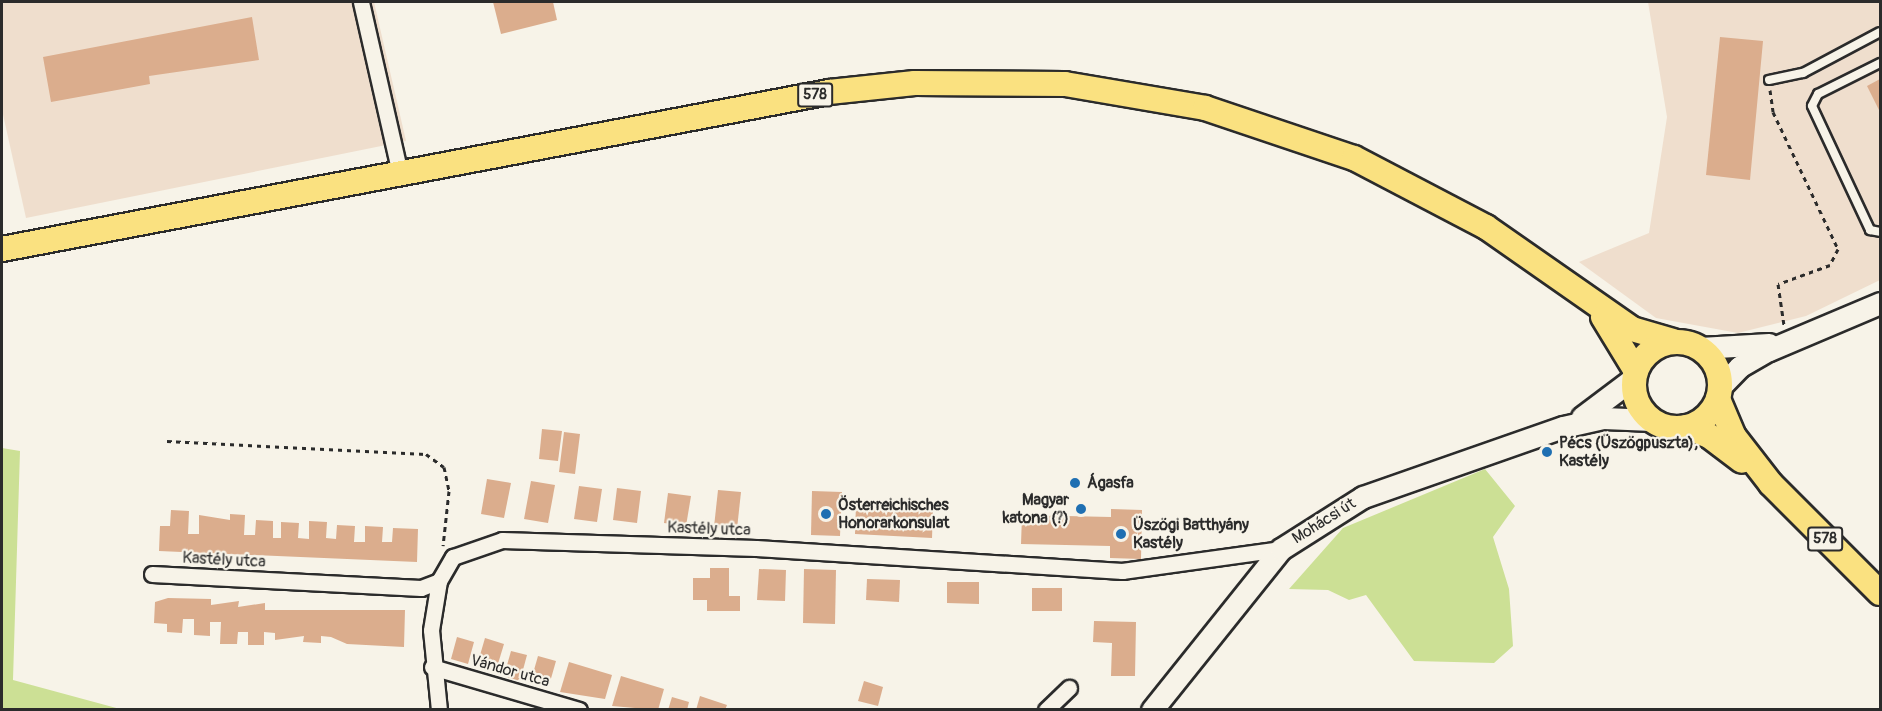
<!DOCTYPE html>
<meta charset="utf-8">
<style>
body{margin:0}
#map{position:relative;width:1882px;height:711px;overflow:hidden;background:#f7f3e8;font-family:Pangolin,sans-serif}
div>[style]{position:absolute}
.built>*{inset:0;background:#efdecd}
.green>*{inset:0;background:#cce095}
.building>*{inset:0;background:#dbad8d}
.path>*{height:3px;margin-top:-1.5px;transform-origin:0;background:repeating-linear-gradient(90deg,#2b2b2b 0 4.5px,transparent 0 9px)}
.roads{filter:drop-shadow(2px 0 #2b2b2b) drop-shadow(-2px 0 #2b2b2b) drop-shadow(0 2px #2b2b2b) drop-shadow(0 -2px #2b2b2b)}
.service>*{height:8px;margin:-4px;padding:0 4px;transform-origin:4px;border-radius:4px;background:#f7f3e8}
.minor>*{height:15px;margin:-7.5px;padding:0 7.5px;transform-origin:7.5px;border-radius:7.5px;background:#f7f3e8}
.secondary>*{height:21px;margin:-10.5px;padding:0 10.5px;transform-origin:10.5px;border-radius:10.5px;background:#f7f3e8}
.primary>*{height:24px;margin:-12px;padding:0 12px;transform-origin:12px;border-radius:12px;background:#fae180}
.primary>.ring{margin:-12px;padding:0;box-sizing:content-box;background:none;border:24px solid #fae180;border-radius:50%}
.dots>*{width:16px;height:16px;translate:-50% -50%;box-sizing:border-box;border:3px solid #f7f3e8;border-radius:50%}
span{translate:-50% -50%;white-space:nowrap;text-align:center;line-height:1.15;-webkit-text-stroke:4.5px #f7f3e8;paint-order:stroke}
.shield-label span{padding:2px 4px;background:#f7f3e8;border:2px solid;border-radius:4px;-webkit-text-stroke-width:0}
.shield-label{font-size:15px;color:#2b2b2b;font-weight:700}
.poi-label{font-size:16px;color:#2b2b2b;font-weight:700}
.left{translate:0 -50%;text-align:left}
.right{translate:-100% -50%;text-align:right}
.street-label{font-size:16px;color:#2b2b2b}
.frame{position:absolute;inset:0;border:3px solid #2b2b2b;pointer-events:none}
</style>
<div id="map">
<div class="built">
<div style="clip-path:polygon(2px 2px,374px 2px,406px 141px,26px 218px,2px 110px)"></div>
<div style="clip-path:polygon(1648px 2px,1880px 2px,1880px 280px,1806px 316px,1738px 333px,1656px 318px,1579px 262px,1649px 233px,1667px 117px)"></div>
</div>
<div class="green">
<div style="clip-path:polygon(2px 448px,20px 451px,13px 680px,120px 709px,2px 709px)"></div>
<div style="clip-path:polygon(1485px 469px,1515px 506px,1493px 537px,1509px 589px,1513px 646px,1494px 663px,1414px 661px,1366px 595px,1349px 600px,1328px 590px,1289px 589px,1343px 528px)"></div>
</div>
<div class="building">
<div style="clip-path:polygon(493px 2px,553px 2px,557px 20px,501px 34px)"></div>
<div style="clip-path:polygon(252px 17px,259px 60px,149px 76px,150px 84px,51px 102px,43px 57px)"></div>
<div style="clip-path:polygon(1720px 37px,1763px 41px,1750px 180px,1706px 175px)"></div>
<div style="clip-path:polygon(1880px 79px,1880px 112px,1867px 86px)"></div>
<div style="clip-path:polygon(542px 429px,562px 431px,558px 461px,539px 459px)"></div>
<div style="clip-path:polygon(564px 432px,580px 434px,575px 474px,559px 472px)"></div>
<div style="clip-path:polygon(487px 479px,511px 483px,504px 518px,481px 514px)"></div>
<div style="clip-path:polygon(531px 481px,555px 485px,548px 523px,524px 519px)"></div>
<div style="clip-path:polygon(579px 486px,602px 489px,597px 522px,574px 519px)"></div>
<div style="clip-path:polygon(617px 488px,641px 491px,637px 523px,613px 520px)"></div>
<div style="clip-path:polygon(718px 490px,741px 492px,737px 529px,714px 527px)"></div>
<div style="clip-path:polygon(812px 491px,842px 492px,840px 536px,811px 535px)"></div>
<div style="clip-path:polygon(668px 493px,691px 496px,686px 526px,664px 523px)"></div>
<div style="clip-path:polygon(856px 504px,933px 508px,932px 538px,855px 534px)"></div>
<div style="clip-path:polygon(1111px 509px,1142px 510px,1141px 559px,1110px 558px,1110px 546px,1021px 544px,1022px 515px,1111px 517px)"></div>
<div style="clip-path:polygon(171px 510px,189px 511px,188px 534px,199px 534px,199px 515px,230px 520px,230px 514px,245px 515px,244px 535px,255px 535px,256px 520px,273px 521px,273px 538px,281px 538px,281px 522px,299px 523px,298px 538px,309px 539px,309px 521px,327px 522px,326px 538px,336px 539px,337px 525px,355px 526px,354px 542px,365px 542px,365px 526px,383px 527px,382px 542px,392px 542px,393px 528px,418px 529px,417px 562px,159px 551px,160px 526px,170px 526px)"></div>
<div style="clip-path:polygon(710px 568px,729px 568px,729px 596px,740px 596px,740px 611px,707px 611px,707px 600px,693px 600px,693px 578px,710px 578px)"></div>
<div style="clip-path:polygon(759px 569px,786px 570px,785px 601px,757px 600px)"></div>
<div style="clip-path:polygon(804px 569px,836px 570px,835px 624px,803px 623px)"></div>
<div style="clip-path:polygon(867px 579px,900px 580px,899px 602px,866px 600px)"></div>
<div style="clip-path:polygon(947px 582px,979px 582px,979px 604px,947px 603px)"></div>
<div style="clip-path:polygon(1032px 588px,1062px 588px,1062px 611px,1032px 611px)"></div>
<div style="clip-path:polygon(168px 598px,211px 599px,211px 605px,239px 601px,238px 607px,265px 603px,265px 610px,405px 610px,404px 647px,347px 644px,331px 637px,321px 636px,321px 643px,303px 642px,304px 636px,275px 640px,275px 633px,264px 632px,264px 645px,248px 645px,248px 632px,238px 632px,237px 644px,220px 644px,221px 622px,210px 622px,210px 636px,194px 635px,194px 619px,183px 619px,182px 633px,167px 632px,167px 624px,154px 623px,155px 602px)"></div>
<div style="clip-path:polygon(1094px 621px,1136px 622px,1135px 676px,1111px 676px,1112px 643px,1093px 642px)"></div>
<div style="clip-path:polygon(457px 637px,474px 642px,468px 664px,451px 659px)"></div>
<div style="clip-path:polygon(485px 638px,504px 644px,497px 667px,478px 662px)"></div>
<div style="clip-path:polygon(511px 651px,527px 655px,520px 681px,504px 676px)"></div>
<div style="clip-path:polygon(538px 656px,556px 661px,550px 682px,532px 677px)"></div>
<div style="clip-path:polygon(569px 662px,612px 675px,605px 699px,560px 692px)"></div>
<div style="clip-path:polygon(621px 676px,664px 689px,658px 710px,612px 706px)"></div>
<div style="clip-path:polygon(864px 681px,883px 687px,878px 706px,858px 701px)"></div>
<div style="clip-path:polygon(700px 696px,727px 705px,725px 710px,696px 710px)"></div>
<div style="clip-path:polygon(672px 697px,689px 702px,687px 710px,668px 710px)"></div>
</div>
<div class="path">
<div style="left:1770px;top:90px;width:22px;rotate:82deg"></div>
<div style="left:1773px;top:112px;width:152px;rotate:64.6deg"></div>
<div style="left:1838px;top:249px;width:18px;rotate:117deg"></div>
<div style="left:1830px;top:265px;width:55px;rotate:159.9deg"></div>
<div style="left:1778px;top:284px;width:41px;rotate:81.7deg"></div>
<div style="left:167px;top:441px;width:259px;rotate:2.9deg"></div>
<div style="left:426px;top:454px;width:22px;rotate:36deg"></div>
<div style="left:444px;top:467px;width:25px;rotate:78deg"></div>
<div style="left:449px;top:491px;width:55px;rotate:96.2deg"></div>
</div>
<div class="roads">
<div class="service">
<div style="left:1880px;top:63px;width:69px;rotate:153.4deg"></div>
<div style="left:1818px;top:94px;width:13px;rotate:117deg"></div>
<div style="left:1812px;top:106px;width:137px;rotate:64.9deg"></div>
<div style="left:1870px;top:230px;width:10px;rotate:11deg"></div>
<div style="left:1769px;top:80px;width:35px;rotate:-12deg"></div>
<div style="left:1803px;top:73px;width:87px;rotate:-28deg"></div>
</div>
<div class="minor">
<div style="left:361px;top:2px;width:176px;rotate:77.2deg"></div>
<div style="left:152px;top:574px;width:269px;rotate:3deg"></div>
<div style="left:421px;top:588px;width:19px;rotate:-21deg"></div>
<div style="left:439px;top:581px;width:28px;rotate:-60deg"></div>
<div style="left:453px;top:557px;width:52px;rotate:-19.1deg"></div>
<div style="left:502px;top:540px;width:254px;rotate:1.8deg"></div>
<div style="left:756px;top:548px;width:367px;rotate:3.6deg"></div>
<div style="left:1122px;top:571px;width:161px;rotate:-7.9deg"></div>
<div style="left:432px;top:667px;width:153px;rotate:16.3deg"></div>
<div style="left:439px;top:710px;width:80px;rotate:-95.7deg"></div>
<div style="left:431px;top:630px;width:50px;rotate:-80.7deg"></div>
<div style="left:1046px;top:710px;width:32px;rotate:-44deg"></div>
</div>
<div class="secondary">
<div style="left:1700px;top:348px;width:69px;rotate:-3.3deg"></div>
<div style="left:1720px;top:387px;width:28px;rotate:-46deg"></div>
<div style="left:1739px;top:367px;width:34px;rotate:-30deg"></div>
<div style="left:1769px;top:350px;width:121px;rotate:-22.9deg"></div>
<div style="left:1582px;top:417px;width:65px;rotate:-36.9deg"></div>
<div style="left:1152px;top:710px;width:206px;rotate:-51.3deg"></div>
<div style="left:1281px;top:549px;width:97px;rotate:-32.4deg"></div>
<div style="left:1363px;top:497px;width:212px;rotate:-19.3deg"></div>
<div style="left:1563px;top:427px;width:41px;rotate:-12.7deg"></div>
<div style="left:1603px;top:418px;width:49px;rotate:2.3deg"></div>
</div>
<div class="primary">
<div style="left:2px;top:249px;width:842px;rotate:-10.75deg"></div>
<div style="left:829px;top:92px;width:86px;rotate:-6deg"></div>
<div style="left:915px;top:83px;width:150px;rotate:0.4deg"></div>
<div style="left:1065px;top:84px;width:142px;rotate:9.7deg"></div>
<div style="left:1205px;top:108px;width:157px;rotate:18.6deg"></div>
<div style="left:1354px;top:158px;width:149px;rotate:27.6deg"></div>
<div style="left:1486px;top:227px;width:178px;rotate:34.9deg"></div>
<div style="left:1632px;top:329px;width:43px;rotate:16.3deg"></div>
<div style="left:1603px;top:317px;width:63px;rotate:58.6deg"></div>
<div class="ring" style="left:1634px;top:342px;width:62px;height:62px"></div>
<div style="left:1718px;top:399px;width:39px;rotate:67deg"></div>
<div style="left:1733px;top:435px;width:62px;rotate:52.2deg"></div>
<div style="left:1771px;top:484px;width:154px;rotate:45deg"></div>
<div style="left:1686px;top:427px;width:25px;rotate:21deg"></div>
<div style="left:1709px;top:436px;width:41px;rotate:37.1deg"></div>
</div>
</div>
<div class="dots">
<div style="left:1547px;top:452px;background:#1f6fb2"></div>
<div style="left:1075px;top:483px;background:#1f6fb2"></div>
<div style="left:1081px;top:509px;background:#1f6fb2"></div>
<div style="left:826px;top:514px;background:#1f6fb2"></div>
<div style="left:1121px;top:534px;background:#1f6fb2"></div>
</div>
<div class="shield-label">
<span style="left:815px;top:95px">578</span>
<span style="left:1825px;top:539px">578</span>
</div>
<div class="poi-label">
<span class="left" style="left:1559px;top:452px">Pécs (Üszögpuszta),<br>Kastély</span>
<span class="left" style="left:1087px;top:483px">Ágasfa</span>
<span class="right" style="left:1069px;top:509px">Magyar<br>katona (?)</span>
<span class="left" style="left:838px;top:514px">Österreichisches<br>Honorarkonsulat</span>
<span class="left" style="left:1133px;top:534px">Üszögi Batthyány<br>Kastély</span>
</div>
<div class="street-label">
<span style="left:1324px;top:521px;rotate:-32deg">Mohácsi út</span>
<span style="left:709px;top:529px;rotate:2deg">Kastély utca</span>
<span style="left:224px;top:560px;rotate:3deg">Kastély utca</span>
<span style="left:510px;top:671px;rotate:16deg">Vándor utca</span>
</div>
<div class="frame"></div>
</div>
